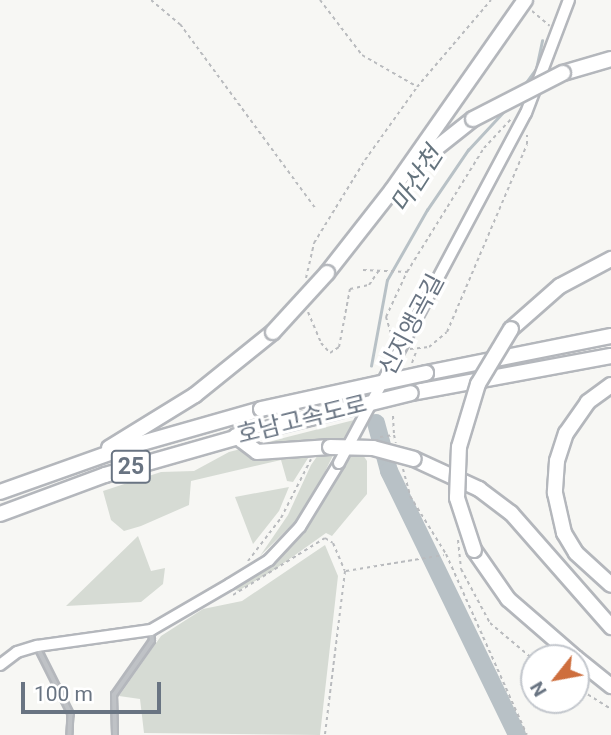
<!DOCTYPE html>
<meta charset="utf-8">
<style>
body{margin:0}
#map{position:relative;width:611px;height:735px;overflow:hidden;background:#f7f7f4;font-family:Roboto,"Noto Sans KR",sans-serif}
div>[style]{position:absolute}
.green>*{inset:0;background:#d6dbd4}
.stream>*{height:2.5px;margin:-1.25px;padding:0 1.25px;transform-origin:1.25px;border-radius:1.25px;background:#b8c1c6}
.river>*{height:18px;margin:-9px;padding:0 9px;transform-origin:9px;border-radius:9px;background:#b8c1c6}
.path>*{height:2px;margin-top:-1px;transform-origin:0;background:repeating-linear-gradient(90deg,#b9bbbe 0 3.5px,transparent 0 7px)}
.roads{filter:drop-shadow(2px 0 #b4b7bc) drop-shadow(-2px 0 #b4b7bc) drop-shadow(0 2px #b4b7bc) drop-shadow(0 -2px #b4b7bc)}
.lane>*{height:3.5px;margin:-1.75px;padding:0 1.75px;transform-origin:1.75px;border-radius:1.75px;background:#bfc2c6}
.secondary>*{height:10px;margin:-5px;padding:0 5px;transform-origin:5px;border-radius:5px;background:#fff}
.highway>*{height:14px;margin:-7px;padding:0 7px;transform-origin:7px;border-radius:7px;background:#fff}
.bridges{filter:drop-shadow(2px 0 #b4b7bc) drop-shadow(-2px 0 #b4b7bc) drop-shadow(0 2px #b4b7bc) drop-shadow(0 -2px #b4b7bc)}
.secondary-bridge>*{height:10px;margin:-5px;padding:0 5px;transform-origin:5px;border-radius:5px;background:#fff}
.highway-bridge>*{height:14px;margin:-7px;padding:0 7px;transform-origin:7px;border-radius:7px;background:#fff}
span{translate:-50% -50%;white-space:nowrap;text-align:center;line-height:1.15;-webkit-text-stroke:7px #fff;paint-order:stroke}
.shield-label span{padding:2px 5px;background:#fff;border:2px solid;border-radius:5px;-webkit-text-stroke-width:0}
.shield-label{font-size:23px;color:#697482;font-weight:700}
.street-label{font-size:24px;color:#697482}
.water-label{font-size:26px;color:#65747e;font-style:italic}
.north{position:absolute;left:520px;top:644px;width:70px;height:70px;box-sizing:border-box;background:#fff;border:2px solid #c3c7cd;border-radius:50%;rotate:239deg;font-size:19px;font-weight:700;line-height:28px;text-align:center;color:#697482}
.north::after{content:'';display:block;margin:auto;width:24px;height:32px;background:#ce6e3d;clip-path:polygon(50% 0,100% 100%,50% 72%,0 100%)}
.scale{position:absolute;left:21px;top:682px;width:140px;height:32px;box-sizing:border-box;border:4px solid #697482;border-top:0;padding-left:9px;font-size:21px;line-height:24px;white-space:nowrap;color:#697482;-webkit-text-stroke:5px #fff;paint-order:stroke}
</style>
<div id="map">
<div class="green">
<div style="clip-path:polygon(354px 420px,345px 438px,315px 447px,293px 482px,287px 481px,281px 460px,191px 481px,189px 505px,141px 526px,124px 531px,111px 520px,103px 491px,161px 472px,194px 471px,229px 452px)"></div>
<div style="clip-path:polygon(357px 446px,367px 461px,367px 494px,332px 536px,326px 533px,274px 570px,238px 591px,234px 589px,267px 568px,304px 534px)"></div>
<div style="clip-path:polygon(336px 449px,306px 511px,260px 556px,288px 515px,311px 465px,318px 455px)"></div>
<div style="clip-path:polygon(289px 487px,279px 511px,253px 544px,235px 497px)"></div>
<div style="clip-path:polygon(138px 536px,151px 571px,165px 568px,163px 584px,141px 602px,66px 606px)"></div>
<div style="clip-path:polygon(325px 545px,338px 576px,320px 735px,144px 733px,140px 699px,119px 696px,161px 636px,203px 609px,242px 601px)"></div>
</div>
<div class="stream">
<div style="left:522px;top:88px;width:24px;rotate:-54deg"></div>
<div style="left:536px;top:69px;width:29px;rotate:-78deg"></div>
<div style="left:371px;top:366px;width:87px;rotate:-79.5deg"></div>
<div style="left:387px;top:280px;width:81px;rotate:-60.3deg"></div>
<div style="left:427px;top:210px;width:73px;rotate:-55.7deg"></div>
<div style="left:468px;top:150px;width:54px;rotate:-47.2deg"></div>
</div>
<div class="river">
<div style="left:376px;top:423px;width:50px;rotate:74.8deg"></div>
<div style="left:389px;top:471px;width:293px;rotate:64.1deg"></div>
</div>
<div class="path">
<div style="left:151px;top:0;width:38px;rotate:40deg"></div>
<div style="left:180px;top:24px;width:228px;rotate:53.7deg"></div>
<div style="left:320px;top:0;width:69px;rotate:52.6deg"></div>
<div style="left:362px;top:55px;width:62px;rotate:29.9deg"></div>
<div style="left:532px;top:11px;width:23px;rotate:40deg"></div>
<div style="left:363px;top:270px;width:44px;rotate:2.6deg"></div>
<div style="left:306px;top:278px;width:36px;rotate:-77deg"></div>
<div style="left:314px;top:243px;width:97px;rotate:-58.4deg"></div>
<div style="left:365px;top:160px;width:90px;rotate:-54.5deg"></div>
<div style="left:417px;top:87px;width:114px;rotate:-49.6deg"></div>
<div style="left:308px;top:312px;width:34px;rotate:67deg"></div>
<div style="left:321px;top:343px;width:13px;rotate:48deg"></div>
<div style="left:330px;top:353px;width:11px;rotate:-34deg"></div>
<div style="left:339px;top:347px;width:59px;rotate:-79.3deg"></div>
<div style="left:350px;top:289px;width:19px;rotate:-12deg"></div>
<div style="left:369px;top:285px;width:18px;rotate:-56deg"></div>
<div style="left:393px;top:340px;width:24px;rotate:-107deg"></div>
<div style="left:386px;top:317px;width:50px;rotate:-65deg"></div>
<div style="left:407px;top:272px;width:146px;rotate:-58.2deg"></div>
<div style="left:484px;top:148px;width:40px;rotate:-47deg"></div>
<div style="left:410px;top:349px;width:19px;rotate:-6deg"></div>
<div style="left:429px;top:347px;width:23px;rotate:-40deg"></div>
<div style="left:447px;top:332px;width:204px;rotate:-66.9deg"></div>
<div style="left:527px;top:144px;width:9px;rotate:-90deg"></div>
<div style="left:412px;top:363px;width:12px;rotate:-70deg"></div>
<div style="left:393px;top:416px;width:17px;rotate:87deg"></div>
<div style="left:380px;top:437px;width:14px;rotate:-8deg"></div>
<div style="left:394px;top:435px;width:8px;rotate:76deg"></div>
<div style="left:403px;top:469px;width:28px;rotate:75deg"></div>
<div style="left:410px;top:496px;width:68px;rotate:58.2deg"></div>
<div style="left:446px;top:554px;width:198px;rotate:65.9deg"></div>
<div style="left:458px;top:540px;width:29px;rotate:84deg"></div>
<div style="left:461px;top:569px;width:61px;rotate:61.8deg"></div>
<div style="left:490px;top:623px;width:57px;rotate:40.1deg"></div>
<div style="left:248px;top:561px;width:54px;rotate:-52.5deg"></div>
<div style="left:281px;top:518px;width:66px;rotate:-63deg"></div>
<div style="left:346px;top:571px;width:99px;rotate:-9.3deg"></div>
<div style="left:233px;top:595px;width:108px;rotate:-31.8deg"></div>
<div style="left:325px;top:538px;width:9px;rotate:32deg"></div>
<div style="left:333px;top:543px;width:30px;rotate:67deg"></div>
<div style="left:345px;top:571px;width:165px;rotate:97deg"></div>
<div style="left:576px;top:687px;width:41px;rotate:32.2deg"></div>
</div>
<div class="roads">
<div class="lane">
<div style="left:38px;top:648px;width:74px;rotate:63.4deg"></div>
<div style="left:71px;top:714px;width:21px;rotate:93deg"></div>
<div style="left:115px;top:735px;width:40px;rotate:-91.4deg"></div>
<div style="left:114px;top:695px;width:66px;rotate:-54.9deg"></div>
<div style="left:152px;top:641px;width:10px;rotate:-96deg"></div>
</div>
<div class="secondary">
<div style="left:412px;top:327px;width:242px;rotate:-62deg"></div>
<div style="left:526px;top:113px;width:121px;rotate:-69.2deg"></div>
<div style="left:0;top:665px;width:21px;rotate:-37deg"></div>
<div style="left:17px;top:652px;width:21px;rotate:-17deg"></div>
<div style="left:37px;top:646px;width:115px;rotate:-8deg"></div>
<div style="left:151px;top:630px;width:91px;rotate:-30.2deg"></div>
<div style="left:230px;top:584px;width:46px;rotate:-31.6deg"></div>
<div style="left:269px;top:560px;width:45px;rotate:-46.8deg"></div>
<div style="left:300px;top:527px;width:75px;rotate:-58.6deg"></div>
</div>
<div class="highway">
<div style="left:563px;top:73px;width:50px;rotate:-16.3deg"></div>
<div style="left:420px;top:161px;width:68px;rotate:-38.4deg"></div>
<div style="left:327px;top:273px;width:105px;rotate:-51.9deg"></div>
<div style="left:392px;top:190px;width:232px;rotate:-55deg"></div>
<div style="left:511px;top:329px;width:65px;rotate:-41.3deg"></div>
<div style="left:560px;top:286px;width:58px;rotate:-27.9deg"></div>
<div style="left:426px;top:373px;width:189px;rotate:-11.3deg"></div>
<div style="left:611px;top:385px;width:29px;rotate:144deg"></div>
<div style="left:588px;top:402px;width:38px;rotate:125deg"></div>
<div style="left:566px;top:433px;width:29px;rotate:108deg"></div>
<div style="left:557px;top:461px;width:32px;rotate:94deg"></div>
<div style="left:555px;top:493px;width:41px;rotate:77.3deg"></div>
<div style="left:564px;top:533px;width:23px;rotate:59deg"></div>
<div style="left:576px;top:553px;width:47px;rotate:42.4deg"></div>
<div style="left:411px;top:393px;width:203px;rotate:-10.5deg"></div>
<div style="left:236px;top:436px;width:26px;rotate:37deg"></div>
<div style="left:257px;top:452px;width:73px;rotate:-3.9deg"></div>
<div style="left:109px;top:448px;width:101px;rotate:-31.6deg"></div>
<div style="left:195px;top:395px;width:100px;rotate:-38.9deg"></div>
<div style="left:414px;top:459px;width:72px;rotate:24.8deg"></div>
<div style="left:479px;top:489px;width:40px;rotate:37deg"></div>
<div style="left:511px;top:513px;width:152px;rotate:48.7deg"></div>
<div style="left:0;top:492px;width:128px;rotate:-19.6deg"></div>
<div style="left:121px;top:449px;width:146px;rotate:-15.9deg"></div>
<div style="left:0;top:514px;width:112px;rotate:-20.4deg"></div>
<div style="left:105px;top:475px;width:167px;rotate:-15.9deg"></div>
<div style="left:474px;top:550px;width:60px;rotate:55.2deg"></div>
<div style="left:508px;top:599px;width:90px;rotate:40.9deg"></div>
<div style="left:576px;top:658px;width:45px;rotate:38.7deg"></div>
</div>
</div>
<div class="bridges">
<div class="secondary-bridge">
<div style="left:339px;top:463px;width:154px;rotate:-61.8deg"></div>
</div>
<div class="highway-bridge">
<div style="left:473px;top:119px;width:101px;rotate:-27.1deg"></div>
<div style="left:273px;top:332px;width:80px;rotate:-47.5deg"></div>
<div style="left:261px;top:409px;width:169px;rotate:-12.3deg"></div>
<div style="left:266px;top:429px;width:149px;rotate:-13.9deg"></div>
<div style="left:330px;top:447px;width:43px;rotate:1.3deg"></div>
<div style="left:373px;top:448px;width:42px;rotate:15deg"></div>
<div style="left:474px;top:550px;width:55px;rotate:-108.1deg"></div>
<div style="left:457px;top:498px;width:51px;rotate:-87.8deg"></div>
<div style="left:459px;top:447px;width:66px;rotate:-73.2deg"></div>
<div style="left:478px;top:384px;width:64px;rotate:-59deg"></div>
</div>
</div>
<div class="shield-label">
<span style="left:131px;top:467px">25</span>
</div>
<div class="street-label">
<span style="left:412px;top:325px;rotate:-62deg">신지앵곡길</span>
<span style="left:302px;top:420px;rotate:-14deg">호남고속도로</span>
</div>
<div class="water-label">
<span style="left:417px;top:180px;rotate:-57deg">마산천</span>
</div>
<div class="north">N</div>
<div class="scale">100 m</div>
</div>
